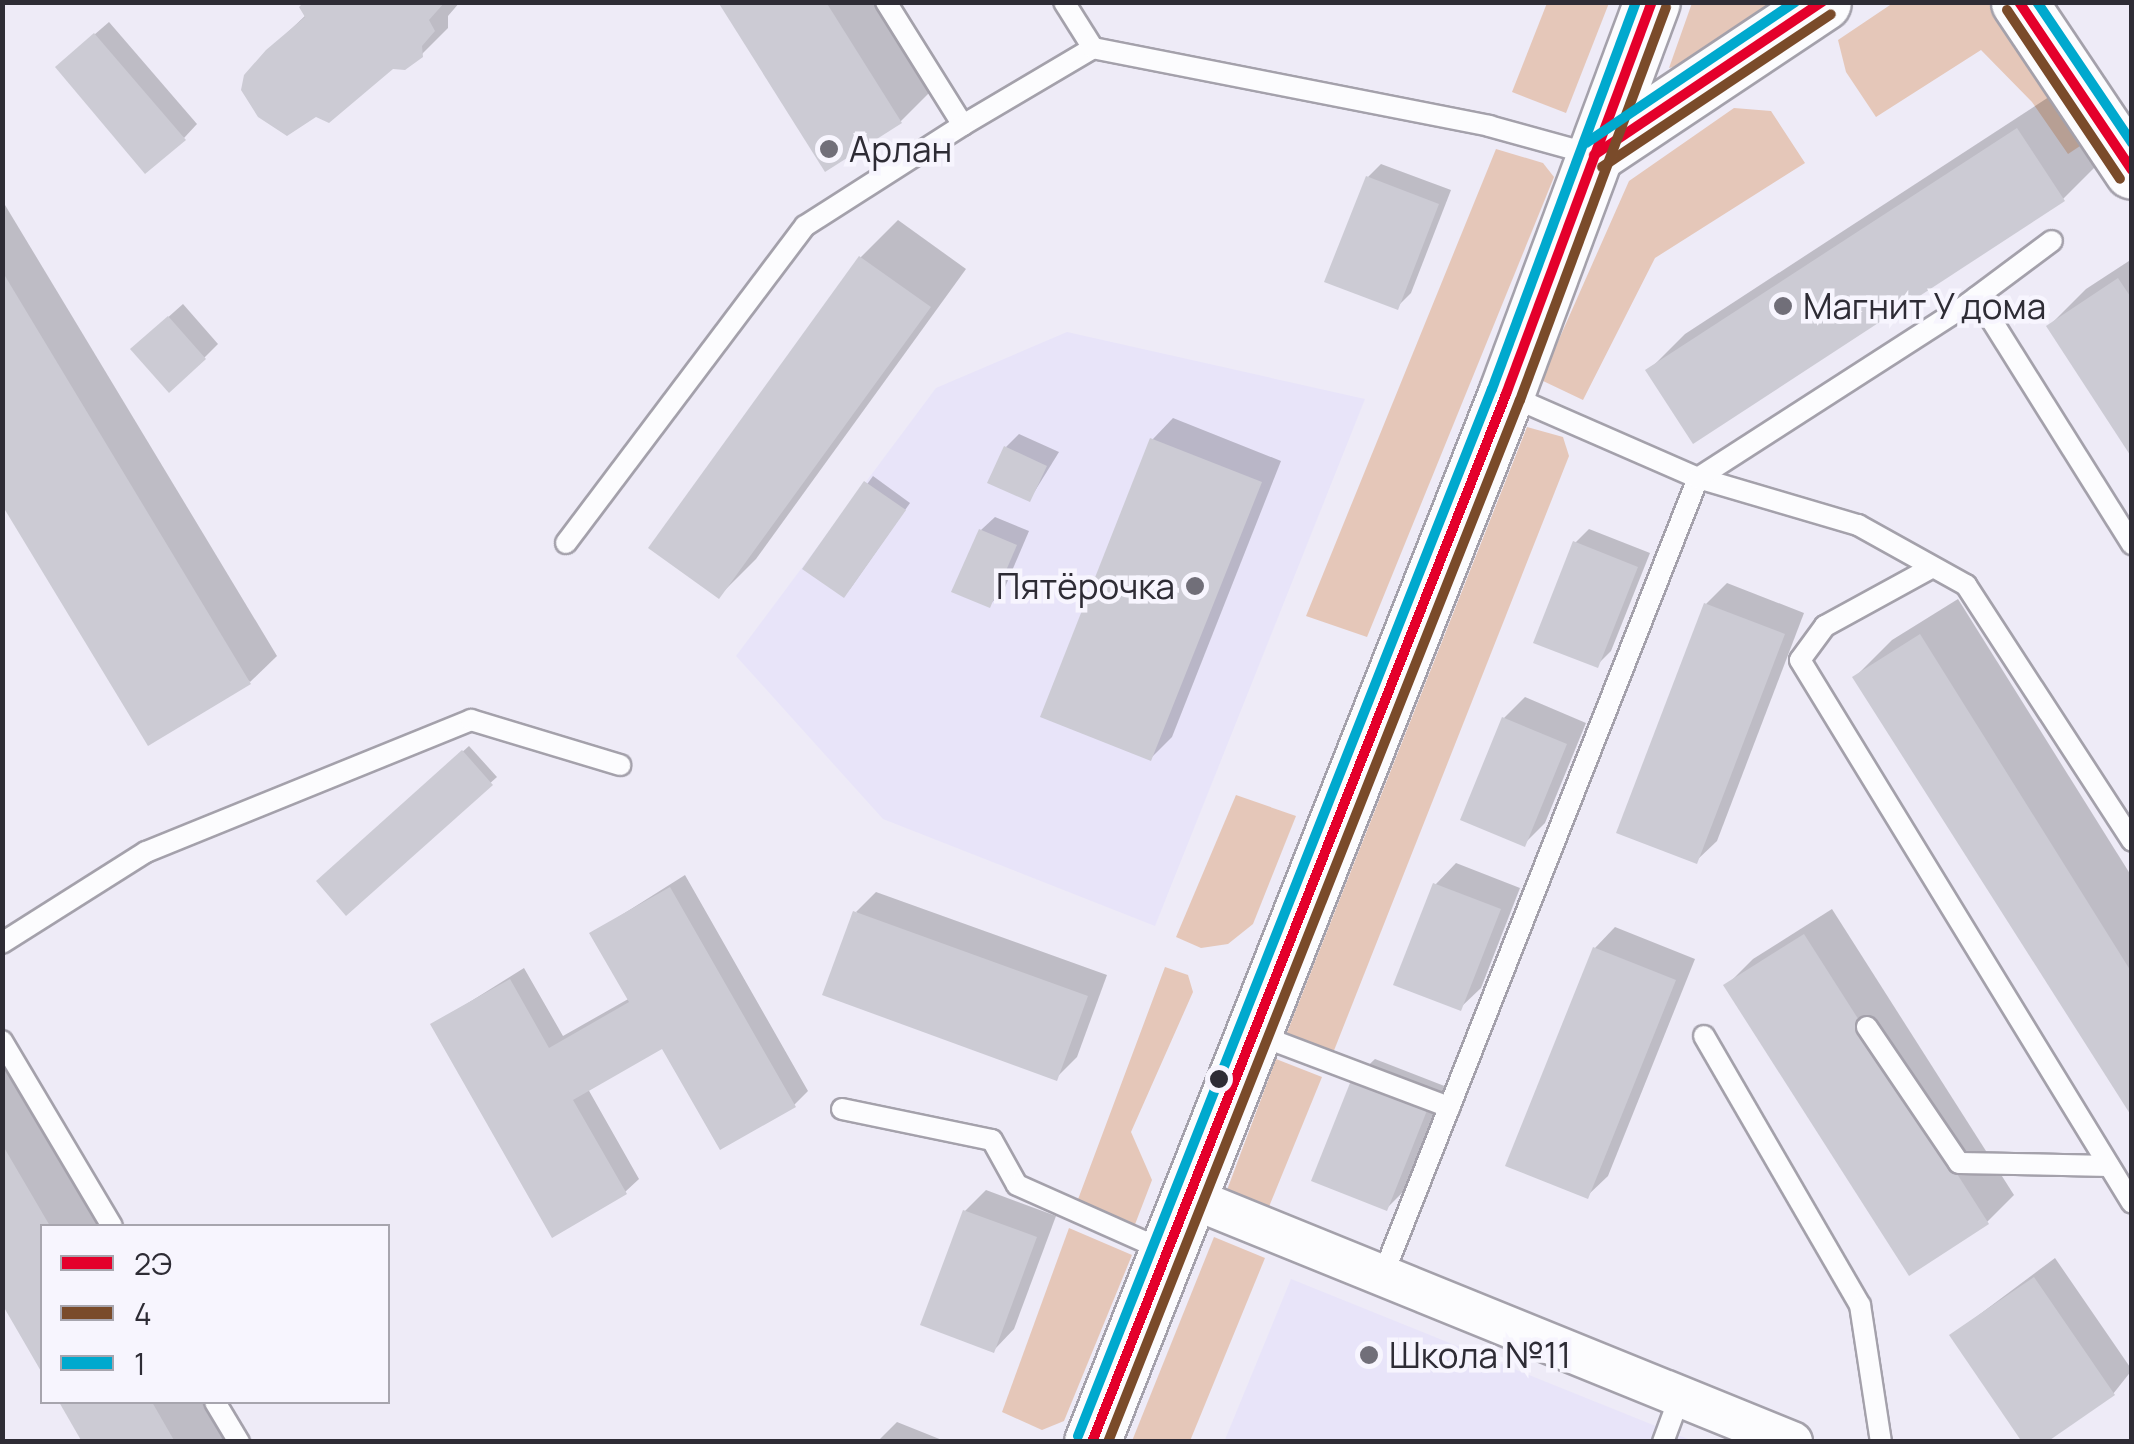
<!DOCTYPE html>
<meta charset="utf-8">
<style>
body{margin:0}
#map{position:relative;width:2134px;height:1444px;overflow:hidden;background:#eeebf7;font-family:Manrope,sans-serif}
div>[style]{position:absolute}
.built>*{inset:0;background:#e8e4f9}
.green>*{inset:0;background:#e5c7b9}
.shadow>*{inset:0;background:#0003}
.building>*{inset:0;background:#cccbd4}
.roads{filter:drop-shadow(2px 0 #a4a1ab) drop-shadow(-2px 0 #a4a1ab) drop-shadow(0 2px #a4a1ab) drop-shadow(0 -2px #a4a1ab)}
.lane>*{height:20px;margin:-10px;padding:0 10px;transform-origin:10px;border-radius:10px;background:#fcfcfe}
.street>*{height:40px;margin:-20px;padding:0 20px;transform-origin:20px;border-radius:20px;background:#fcfcfe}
.secondary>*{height:55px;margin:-27.5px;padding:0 27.5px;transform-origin:27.5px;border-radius:27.5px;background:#fcfcfe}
.bus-1>*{height:10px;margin:-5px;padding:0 5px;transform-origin:5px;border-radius:5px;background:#e4002b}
.bus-2>*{height:10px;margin:-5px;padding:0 5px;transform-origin:5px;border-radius:5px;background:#7a4b2a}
.bus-3>*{height:10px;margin:-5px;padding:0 5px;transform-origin:5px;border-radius:5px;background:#00a9ce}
.dots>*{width:28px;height:28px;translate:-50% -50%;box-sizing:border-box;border:5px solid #f7f5fe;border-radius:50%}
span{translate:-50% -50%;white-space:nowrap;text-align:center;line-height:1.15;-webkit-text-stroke:9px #f7f5fe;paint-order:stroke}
.poi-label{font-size:35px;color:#2e2c35}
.left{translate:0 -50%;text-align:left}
.right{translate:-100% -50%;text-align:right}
.frame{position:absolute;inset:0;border:5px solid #2e2c35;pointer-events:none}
.legend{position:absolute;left:40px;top:1224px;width:350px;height:180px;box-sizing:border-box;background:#f7f5fe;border:2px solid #a7a5ae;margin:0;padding:12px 18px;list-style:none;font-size:30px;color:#2e2c35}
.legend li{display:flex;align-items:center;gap:20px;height:50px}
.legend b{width:50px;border:2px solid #a7a5ae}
</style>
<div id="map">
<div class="built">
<div style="clip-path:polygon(1067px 332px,1365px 399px,1155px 926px,883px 819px,736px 656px,936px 388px)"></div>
<div style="clip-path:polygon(1291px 1279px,1693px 1441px,1224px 1442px)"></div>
</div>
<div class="green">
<div style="clip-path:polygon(1547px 3px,1609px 3px,1566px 113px,1512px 92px)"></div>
<div style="clip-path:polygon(1692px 3px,1776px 3px,1687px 64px,1669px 68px)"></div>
<div style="clip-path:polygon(1893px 3px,2000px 3px,2089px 140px,2068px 154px,2032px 102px,1981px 50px,1876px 117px,1846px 72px,1838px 40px)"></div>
<div style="clip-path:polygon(1734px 108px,1771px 111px,1805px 163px,1655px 258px,1583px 400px,1541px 380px,1629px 181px)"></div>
<div style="clip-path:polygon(1496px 149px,1543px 163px,1554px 177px,1367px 637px,1306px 616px)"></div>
<div style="clip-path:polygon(1527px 427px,1563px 437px,1569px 456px,1333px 1053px,1286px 1035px)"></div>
<div style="clip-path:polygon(1236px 795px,1296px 816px,1253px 924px,1228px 944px,1201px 948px,1176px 937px)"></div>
<div style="clip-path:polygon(1165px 967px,1188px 975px,1193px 992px,1131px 1132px,1152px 1180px,1134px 1227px,1077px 1202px)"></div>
<div style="clip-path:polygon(1276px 1059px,1322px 1077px,1266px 1214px,1224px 1198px)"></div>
<div style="clip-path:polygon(1069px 1228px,1132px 1255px,1064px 1421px,1042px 1430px,1002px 1412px)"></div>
<div style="clip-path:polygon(1214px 1237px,1265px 1258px,1190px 1441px,1132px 1441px)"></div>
</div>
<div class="shadow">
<div style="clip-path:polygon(307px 2px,460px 2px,448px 16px,448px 28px,421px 55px,268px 51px,307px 14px)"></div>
<div style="clip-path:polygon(720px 2px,886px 2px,938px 84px,901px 121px,826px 168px)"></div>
<div style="clip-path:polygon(109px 22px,197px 124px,184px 138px,72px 54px)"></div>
<div style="clip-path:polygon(2055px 93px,2100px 162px,2063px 199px,1648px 371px,1685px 334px)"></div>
<div style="clip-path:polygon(1381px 164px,1451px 190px,1411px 293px,1397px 307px,1368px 177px)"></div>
<div style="clip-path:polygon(2px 200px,277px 656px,250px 682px,2px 500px)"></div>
<div style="clip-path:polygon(898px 220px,966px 269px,756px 559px,719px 596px,651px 547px,861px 257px)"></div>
<div style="clip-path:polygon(2132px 259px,2132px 453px,2049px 326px,2086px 289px)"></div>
<div style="clip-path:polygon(183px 304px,218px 344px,204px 358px,147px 336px)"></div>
<div style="clip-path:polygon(1173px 418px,1281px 461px,1172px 737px,1151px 758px,1153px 439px)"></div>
<div style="clip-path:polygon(1019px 434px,1059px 452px,1030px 499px,1006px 447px)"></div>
<div style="clip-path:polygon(873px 476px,910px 503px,850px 589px,806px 568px)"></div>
<div style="clip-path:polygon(995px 517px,1029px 531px,1003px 592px,989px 605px,981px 530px)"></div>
<div style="clip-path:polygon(1589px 529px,1650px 553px,1611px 651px,1597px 665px,1575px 543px)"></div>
<div style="clip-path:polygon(1727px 583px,1804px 613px,1717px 841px,1696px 861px,1706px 604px)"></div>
<div style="clip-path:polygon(1958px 599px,2132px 877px,2132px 1112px,1855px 677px,1892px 640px)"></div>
<div style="clip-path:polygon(1525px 697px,1586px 723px,1545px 823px,1524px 844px,1504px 718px)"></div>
<div style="clip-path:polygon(469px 746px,497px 777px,346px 912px,319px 881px)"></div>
<div style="clip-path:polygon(1456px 863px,1520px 888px,1481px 988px,1460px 1008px,1436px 884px)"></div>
<div style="clip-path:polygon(685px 875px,808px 1091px,794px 1105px,663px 1045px,588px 1089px,639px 1179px,625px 1192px,433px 1025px,524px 968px,563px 1036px,630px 998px,593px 933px)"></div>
<div style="clip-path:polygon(876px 892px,1107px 975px,1077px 1057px,1056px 1078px,856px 912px)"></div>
<div style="clip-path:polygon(1832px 909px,2014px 1195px,1987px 1222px,1726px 986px,1753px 959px)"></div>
<div style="clip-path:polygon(1615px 927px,1695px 959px,1608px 1176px,1587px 1196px,1595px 948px)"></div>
<div style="clip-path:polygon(2px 1044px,108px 1226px,42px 1226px,42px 1368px,2px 1299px)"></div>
<div style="clip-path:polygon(1375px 1059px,1447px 1087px,1407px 1188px,1387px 1208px,1354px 1079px)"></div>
<div style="clip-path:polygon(986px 1190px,1056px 1216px,1014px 1329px,994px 1350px,965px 1211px)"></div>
<div style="clip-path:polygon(2055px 1258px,2132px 1370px,2113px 1394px,1952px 1335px)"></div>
<div style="clip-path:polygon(62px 1402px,210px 1402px,233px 1442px,85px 1442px)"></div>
<div style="clip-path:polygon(897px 1422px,947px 1442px,877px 1442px)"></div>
</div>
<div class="building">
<div style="clip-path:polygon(304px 2px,445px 2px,429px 20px,435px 31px,422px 46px,423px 57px,405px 70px,393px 69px,329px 123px,316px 117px,287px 136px,258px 117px,241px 90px,244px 75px,266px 50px,305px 17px,299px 7px)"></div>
<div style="clip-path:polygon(718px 2px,826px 2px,902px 123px,825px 172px)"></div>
<div style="clip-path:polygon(94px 33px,186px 140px,145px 174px,55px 67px)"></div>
<div style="clip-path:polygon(2017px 128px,2065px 201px,1693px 444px,1645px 370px)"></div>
<div style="clip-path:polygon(1366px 176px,1439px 204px,1398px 310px,1324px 282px)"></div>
<div style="clip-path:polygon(859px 256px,931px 307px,719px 599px,648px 548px)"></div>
<div style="clip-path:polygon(2px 271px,251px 684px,148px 746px,2px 505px)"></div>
<div style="clip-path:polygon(2118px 278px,2132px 299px,2132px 458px,2046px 326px)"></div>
<div style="clip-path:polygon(168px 316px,206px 359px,169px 393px,130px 349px)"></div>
<div style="clip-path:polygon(1150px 438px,1262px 482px,1151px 761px,1040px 717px)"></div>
<div style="clip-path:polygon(1004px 446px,1047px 466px,1030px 502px,987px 483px)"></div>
<div style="clip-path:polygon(864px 481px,906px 510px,844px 598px,802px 569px)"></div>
<div style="clip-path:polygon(979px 529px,1017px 545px,990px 608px,951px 592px)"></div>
<div style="clip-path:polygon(1573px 541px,1638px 567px,1598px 668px,1533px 643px)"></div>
<div style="clip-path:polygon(1704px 603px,1785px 634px,1697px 864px,1616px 833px)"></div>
<div style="clip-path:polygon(1920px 634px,2132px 973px,2132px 1117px,1852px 677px)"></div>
<div style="clip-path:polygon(1502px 717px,1567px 744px,1525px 847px,1460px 820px)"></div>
<div style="clip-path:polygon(462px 750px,493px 785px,346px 916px,316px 881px)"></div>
<div style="clip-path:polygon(1433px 883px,1501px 909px,1461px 1011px,1393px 985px)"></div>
<div style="clip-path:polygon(670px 887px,796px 1107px,720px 1150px,662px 1049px,573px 1100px,627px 1194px,552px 1238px,430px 1024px,510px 979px,549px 1048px,629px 1002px,589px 933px)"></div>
<div style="clip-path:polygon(853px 911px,1088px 996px,1057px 1081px,822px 995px)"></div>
<div style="clip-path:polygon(1804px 934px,1989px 1224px,1909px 1276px,1723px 985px)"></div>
<div style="clip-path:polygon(1593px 947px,1676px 980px,1588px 1199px,1505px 1166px)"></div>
<div style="clip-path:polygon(1352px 1078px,1428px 1108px,1387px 1211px,1311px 1181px)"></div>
<div style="clip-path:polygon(2px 1144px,50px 1226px,42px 1226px,42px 1373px,2px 1304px)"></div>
<div style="clip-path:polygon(963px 1210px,1037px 1237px,994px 1353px,920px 1325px)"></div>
<div style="clip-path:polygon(2034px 1277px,2115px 1395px,2047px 1442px,2022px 1442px,1949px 1335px)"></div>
<div style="clip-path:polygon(59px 1402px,152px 1402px,175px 1442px,82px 1442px)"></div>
</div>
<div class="roads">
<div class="lane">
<div style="left:886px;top:2px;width:145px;rotate:58deg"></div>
<div style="left:963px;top:125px;width:151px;rotate:-30.6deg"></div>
<div style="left:1093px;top:48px;width:404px;rotate:11.1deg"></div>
<div style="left:1489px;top:126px;width:109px;rotate:15.4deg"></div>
<div style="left:1064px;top:2px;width:54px;rotate:57.8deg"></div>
<div style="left:1977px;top:297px;width:292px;rotate:57.9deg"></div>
<div style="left:1508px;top:395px;width:207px;rotate:23.6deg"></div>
<div style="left:1698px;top:478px;width:167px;rotate:16.4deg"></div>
<div style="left:1858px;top:525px;width:124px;rotate:29.1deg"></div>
<div style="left:1966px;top:585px;width:305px;rotate:57deg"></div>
<div style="left:566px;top:543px;width:397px;rotate:-53deg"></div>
<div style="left:805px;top:226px;width:188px;rotate:-32.6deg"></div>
<div style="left:1931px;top:568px;width:121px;rotate:151.3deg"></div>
<div style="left:1825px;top:626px;width:42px;rotate:126.3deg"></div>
<div style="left:1800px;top:660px;width:636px;rotate:58.56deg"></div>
<div style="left:2px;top:943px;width:170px;rotate:-32.3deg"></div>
<div style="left:146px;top:852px;width:351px;rotate:-22.1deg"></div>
<div style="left:471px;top:720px;width:156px;rotate:16.8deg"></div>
<div style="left:1867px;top:1027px;width:164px;rotate:55.9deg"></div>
<div style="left:1959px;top:1163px;width:150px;rotate:1.1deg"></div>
<div style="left:1253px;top:1033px;width:210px;rotate:20.7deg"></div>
<div style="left:1704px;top:1036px;width:311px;rotate:59.9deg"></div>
<div style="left:1860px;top:1305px;width:139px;rotate:81.3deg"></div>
<div style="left:2px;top:1041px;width:215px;rotate:59.3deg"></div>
<div style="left:842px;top:1109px;width:153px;rotate:11.7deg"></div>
<div style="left:992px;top:1140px;width:51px;rotate:60.9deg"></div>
<div style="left:1017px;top:1185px;width:162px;rotate:24deg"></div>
<div style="left:1383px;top:1275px;width:857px;rotate:-68.43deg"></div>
<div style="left:1698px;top:478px;width:314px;rotate:-32.8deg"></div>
<div style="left:1962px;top:308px;width:112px;rotate:-36.7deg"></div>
<div style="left:215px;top:1402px;width:47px;rotate:59deg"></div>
<div style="left:1663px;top:1442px;width:49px;rotate:-69.7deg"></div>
</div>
<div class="street">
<div style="left:1189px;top:1197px;width:651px;rotate:22.11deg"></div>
</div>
<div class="secondary">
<div style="left:2019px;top:2px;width:203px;rotate:56.2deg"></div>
<div style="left:1594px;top:155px;width:275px;rotate:-33.7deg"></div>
<div style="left:1092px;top:1442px;width:1127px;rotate:-68.44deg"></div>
<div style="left:1506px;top:394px;width:418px;rotate:-69.6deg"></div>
</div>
</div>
<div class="bus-1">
<div style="left:2019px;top:2px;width:202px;rotate:56.1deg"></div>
<div style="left:1594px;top:155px;width:275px;rotate:-33.9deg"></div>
<div style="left:1092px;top:1442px;width:1127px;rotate:-68.44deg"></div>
<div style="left:1506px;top:394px;width:418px;rotate:-69.6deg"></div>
</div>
<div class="bus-2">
<div style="left:2007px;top:10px;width:203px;rotate:56.2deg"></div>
<div style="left:1602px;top:167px;width:275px;rotate:-33.7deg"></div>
<div style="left:1108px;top:1442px;width:1120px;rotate:-68.43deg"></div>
<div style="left:1520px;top:400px;width:419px;rotate:-69.6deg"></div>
</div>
<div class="bus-3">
<div style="left:2037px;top:2px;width:170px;rotate:56deg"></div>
<div style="left:1586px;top:143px;width:252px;rotate:-34deg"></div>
<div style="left:1078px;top:1436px;width:1126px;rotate:-68.43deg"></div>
<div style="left:1492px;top:389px;width:413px;rotate:-69.6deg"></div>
</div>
<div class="dots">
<div style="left:829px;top:149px;background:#716f79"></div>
<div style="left:1783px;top:306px;background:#716f79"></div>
<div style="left:1195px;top:586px;background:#716f79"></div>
<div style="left:1219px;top:1079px;background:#2e2c35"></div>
<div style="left:1369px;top:1355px;background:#716f79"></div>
</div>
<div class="poi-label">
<span class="left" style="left:849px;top:149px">Арлан</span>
<span class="left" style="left:1803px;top:306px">Магнит У дома</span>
<span class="right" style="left:1175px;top:586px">Пятёрочка</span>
<span class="left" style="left:1389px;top:1355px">Школа №11</span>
</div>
<div class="frame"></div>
<ul class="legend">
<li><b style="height:12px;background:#e4002b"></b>2Э</li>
<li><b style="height:12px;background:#7a4b2a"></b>4</li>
<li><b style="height:12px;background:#00a9ce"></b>1</li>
</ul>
</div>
